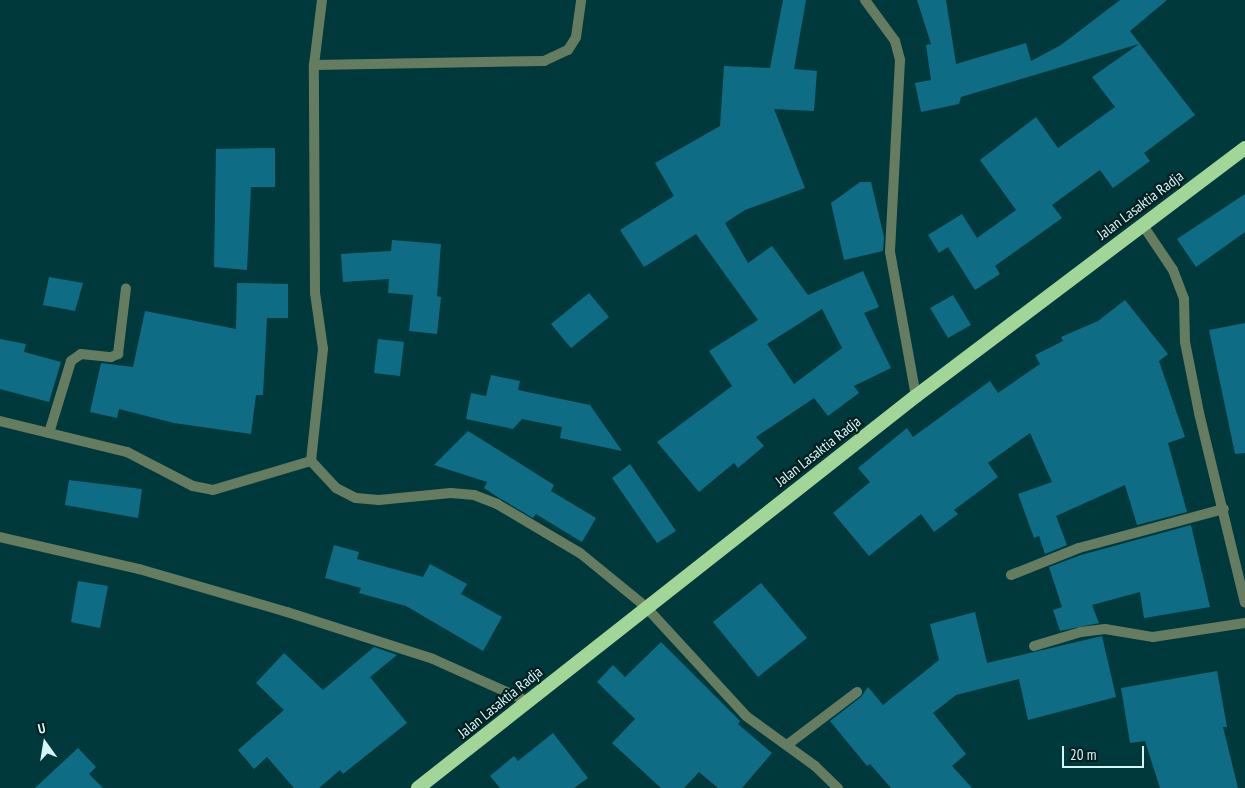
<!DOCTYPE html>
<style>
body{margin:0}
#map{position:relative;width:1245px;height:788px;overflow:hidden;background:#00393c;font-family:"PT Sans Narrow",sans-serif}
div>[style]{position:absolute}
.building>*{inset:0;background:#0e6d84}
.minor>*{height:10px;margin:-5px;padding:0 5px;transform-origin:5px;border-radius:5px;background:#667c61}
.trunk>*{height:14px;margin:-7px;padding:0 7px;transform-origin:7px;border-radius:7px;background:#a2d698}
span{translate:-50% -50%;white-space:nowrap;text-align:center;line-height:1.15;-webkit-text-stroke:4.5px #021e1f;paint-order:stroke}
.street-label{font-size:15px;color:#d5f6f7}
.north{position:absolute;left:20px;top:718px;width:50px;height:50px;-webkit-text-stroke:4px #021e1f;paint-order:stroke;rotate:347deg;font-size:14px;font-weight:700;line-height:20px;text-align:center;color:#d5f6f7}
.north::after{content:'';display:block;margin:auto;width:18px;height:22px;background:#d5f6f7;clip-path:polygon(50% 0,100% 100%,50% 72%,0 100%)}
.scale{position:absolute;left:1062px;top:746px;width:82px;height:22px;box-sizing:border-box;border:2px solid #d5f6f7;border-top:0;padding-left:6px;font-size:15px;line-height:18px;white-space:nowrap;color:#d5f6f7;-webkit-text-stroke:4px #021e1f;paint-order:stroke}
</style>
<div id="map">
<div class="building">
<div style="clip-path:polygon(evenodd,783px 0,806px 0,794px 69px,817px 71px,814px 111px,774px 109px,805px 188px,745px 210px,725px 223px,748px 263px,772px 246px,808px 295px,863px 271px,879px 307px,864px 313px,891px 368px,854px 386px,859px 393px,828px 416px,814px 398px,756px 437px,764px 446px,738px 468px,734px 463px,699px 492px,657px 442px,732px 386px,709px 351px,758px 320px,696px 234px,644px 267px,620px 230px,674px 196px,655px 163px,720px 126px,724px 66px,770px 68px,783px 0,822px 309px,842px 348px,794px 384px,767px 344px,822px 309px)"></div>
<div style="clip-path:polygon(917px 0,946px 0,956px 64px,1026px 43px,1031px 61px,1061px 45px,1120px 0,1167px 0,1130px 31px,1195px 115px,1144px 153px,1150px 161px,1113px 188px,1100px 170px,1052px 205px,1062px 218px,995px 266px,1000px 274px,975px 290px,948px 247px,939px 253px,928px 235px,962px 214px,977px 238px,1016px 210px,980px 160px,1036px 117px,1058px 148px,1115px 107px,1092px 77px,1139px 44px,961px 97px,959px 104px,921px 112px,915px 83px,931px 80px,926px 45px,931px 44px)"></div>
<div style="clip-path:polygon(275px 148px,275px 187px,251px 187px,247px 270px,214px 267px,216px 149px)"></div>
<div style="clip-path:polygon(860px 182px,871px 182px,884px 237px,883px 251px,844px 260px,831px 203px)"></div>
<div style="clip-path:polygon(1245px 194px,1245px 232px,1196px 267px,1177px 239px)"></div>
<div style="clip-path:polygon(392px 240px,441px 244px,437px 296px,441px 297px,437px 334px,409px 331px,413px 295px,388px 293px,389px 279px,343px 282px,341px 254px,391px 251px)"></div>
<div style="clip-path:polygon(49px 277px,83px 283px,75px 311px,43px 305px)"></div>
<div style="clip-path:polygon(237px 283px,288px 284px,288px 318px,267px 318px,263px 395px,256px 395px,251px 434px,174px 423px,119px 409px,117px 418px,90px 412px,101px 363px,133px 367px,145px 311px,236px 329px)"></div>
<div style="clip-path:polygon(589px 293px,609px 317px,571px 348px,551px 324px)"></div>
<div style="clip-path:polygon(953px 295px,971px 325px,948px 338px,930px 308px)"></div>
<div style="clip-path:polygon(1125px 300px,1168px 354px,1159px 361px,1185px 437px,1168px 443px,1187px 512px,1137px 525px,1125px 485px,1056px 516px,1067px 545px,1045px 554px,1039px 536px,1034px 538px,1018px 494px,1052px 482px,1030px 433px,988px 463px,998px 477px,954px 510px,958px 514px,934px 532px,921px 514px,869px 556px,833px 513px,870px 482px,858px 468px,907px 428px,913px 437px,990px 381px,998px 393px,1040px 364px,1035px 355px,1063px 341px,1061px 337px,1098px 321px)"></div>
<div style="clip-path:polygon(1245px 323px,1245px 453px,1235px 454px,1209px 330px)"></div>
<div style="clip-path:polygon(0 339px,26px 344px,24px 352px,61px 362px,49px 402px,0 389px)"></div>
<div style="clip-path:polygon(378px 339px,404px 342px,400px 376px,374px 373px)"></div>
<div style="clip-path:polygon(491px 375px,520px 381px,518px 390px,590px 405px,622px 451px,560px 438px,562px 427px,522px 419px,513px 429px,466px 419px,471px 393px,486px 396px)"></div>
<div style="clip-path:polygon(468px 431px,554px 485px,551px 491px,596px 518px,582px 542px,536px 514px,533px 518px,496px 496px,484px 488px,487px 482px,434px 465px)"></div>
<div style="clip-path:polygon(630px 464px,676px 531px,657px 543px,612px 478px)"></div>
<div style="clip-path:polygon(69px 480px,142px 489px,138px 518px,65px 505px)"></div>
<div style="clip-path:polygon(1191px 525px,1210px 607px,1144px 618px,1140px 592px,1092px 605px,1099px 623px,1060px 631px,1053px 610px,1062px 607px,1049px 567px,1081px 555px)"></div>
<div style="clip-path:polygon(334px 545px,359px 552px,357px 559px,423px 577px,430px 564px,467px 584px,461px 594px,502px 617px,483px 651px,406px 606px,359px 593px,361px 588px,325px 578px)"></div>
<div style="clip-path:polygon(78px 581px,108px 586px,100px 628px,71px 622px)"></div>
<div style="clip-path:polygon(761px 583px,807px 638px,758px 677px,713px 622px)"></div>
<div style="clip-path:polygon(975px 612px,987px 663px,1102px 636px,1116px 697px,1028px 720px,1019px 679px,956px 695px,933px 713px,966px 754px,952px 766px,972px 788px,891px 788px,870px 764px,867px 766px,830px 721px,861px 697px,868px 687px,883px 705px,939px 660px,930px 624px)"></div>
<div style="clip-path:polygon(661px 642px,740px 721px,738px 724px,772px 753px,742px 788px,718px 788px,699px 772px,684px 788px,661px 788px,612px 743px,635px 719px,597px 682px,613px 665px,625px 677px)"></div>
<div style="clip-path:polygon(374px 647px,397px 655px,370px 677px,407px 723px,343px 774px,340px 770px,319px 788px,294px 788px,267px 757px,254px 769px,238px 750px,284px 710px,256px 683px,284px 653px,323px 690px)"></div>
<div style="clip-path:polygon(1217px 671px,1227px 727px,1223px 727px,1238px 788px,1160px 788px,1145px 741px,1130px 743px,1121px 688px)"></div>
<div style="clip-path:polygon(553px 733px,588px 778px,574px 788px,500px 788px,490px 776px,514px 756px,518px 761px)"></div>
<div style="clip-path:polygon(78px 748px,96px 767px,89px 774px,103px 788px,35px 788px)"></div>
</div>
<div class="minor">
<div style="left:322px;top:0;width:65px;rotate:97deg"></div>
<div style="left:314px;top:65px;width:230px;rotate:-1deg"></div>
<div style="left:544px;top:61px;width:26px;rotate:-25deg"></div>
<div style="left:568px;top:50px;width:15px;rotate:-58deg"></div>
<div style="left:576px;top:37px;width:37px;rotate:-82deg"></div>
<div style="left:865px;top:0;width:51px;rotate:53.8deg"></div>
<div style="left:895px;top:41px;width:20px;rotate:75deg"></div>
<div style="left:900px;top:60px;width:192px;rotate:93deg"></div>
<div style="left:890px;top:252px;width:146px;rotate:79.8deg"></div>
<div style="left:1142px;top:224px;width:55px;rotate:56deg"></div>
<div style="left:1173px;top:270px;width:31px;rotate:69deg"></div>
<div style="left:1184px;top:299px;width:43px;rotate:88.7deg"></div>
<div style="left:1185px;top:342px;width:72px;rotate:78.8deg"></div>
<div style="left:1199px;top:413px;width:195px;rotate:76.4deg"></div>
<div style="left:0;top:421px;width:131px;rotate:13.7deg"></div>
<div style="left:127px;top:452px;width:74px;rotate:27.3deg"></div>
<div style="left:193px;top:486px;width:20px;rotate:11deg"></div>
<div style="left:213px;top:490px;width:102px;rotate:-16.5deg"></div>
<div style="left:311px;top:461px;width:113px;rotate:-83.9deg"></div>
<div style="left:323px;top:349px;width:57px;rotate:-98.1deg"></div>
<div style="left:315px;top:293px;width:228px;rotate:-90.3deg"></div>
<div style="left:49px;top:433px;width:75px;rotate:-73deg"></div>
<div style="left:71px;top:361px;width:12px;rotate:-35deg"></div>
<div style="left:81px;top:354px;width:30px;rotate:6deg"></div>
<div style="left:111px;top:357px;width:8px;rotate:-23deg"></div>
<div style="left:118px;top:354px;width:66px;rotate:-83.1deg"></div>
<div style="left:311px;top:461px;width:37px;rotate:47deg"></div>
<div style="left:336px;top:488px;width:22px;rotate:27deg"></div>
<div style="left:356px;top:498px;width:23px;rotate:5deg"></div>
<div style="left:379px;top:500px;width:72px;rotate:-5.6deg"></div>
<div style="left:451px;top:493px;width:23px;rotate:5deg"></div>
<div style="left:474px;top:495px;width:25px;rotate:21deg"></div>
<div style="left:497px;top:504px;width:96px;rotate:30.6deg"></div>
<div style="left:580px;top:553px;width:84px;rotate:39.2deg"></div>
<div style="left:645px;top:606px;width:149px;rotate:47.4deg"></div>
<div style="left:746px;top:716px;width:85px;rotate:35.9deg"></div>
<div style="left:815px;top:766px;width:32px;rotate:44deg"></div>
<div style="left:0;top:537px;width:143px;rotate:13deg"></div>
<div style="left:139px;top:569px;width:154px;rotate:16.2deg"></div>
<div style="left:287px;top:612px;width:153px;rotate:17.8deg"></div>
<div style="left:433px;top:659px;width:103px;rotate:24.1deg"></div>
<div style="left:1011px;top:575px;width:73px;rotate:-21.7deg"></div>
<div style="left:1079px;top:548px;width:150px;rotate:-15.1deg"></div>
<div style="left:1034px;top:646px;width:49px;rotate:-16.6deg"></div>
<div style="left:1081px;top:632px;width:24px;rotate:-7deg"></div>
<div style="left:1105px;top:629px;width:49px;rotate:9.5deg"></div>
<div style="left:1153px;top:637px;width:93px;rotate:-8.7deg"></div>
<div style="left:787px;top:745px;width:88px;rotate:-37.1deg"></div>
</div>
<div class="trunk">
<div style="left:418px;top:788px;width:634px;rotate:-38.21deg"></div>
<div style="left:916px;top:396px;width:412px;rotate:-37deg"></div>
</div>
<div class="street-label">
<span style="left:1140px;top:205px;rotate:-37deg">Jalan Lasaktia Radja</span>
<span style="left:818px;top:451px;rotate:-38deg">Jalan Lasaktia Radja</span>
<span style="left:500px;top:702px;rotate:-39deg">Jalan Lasaktia Radja</span>
</div>
<div class="north">U</div>
<div class="scale">20 m</div>
</div>
